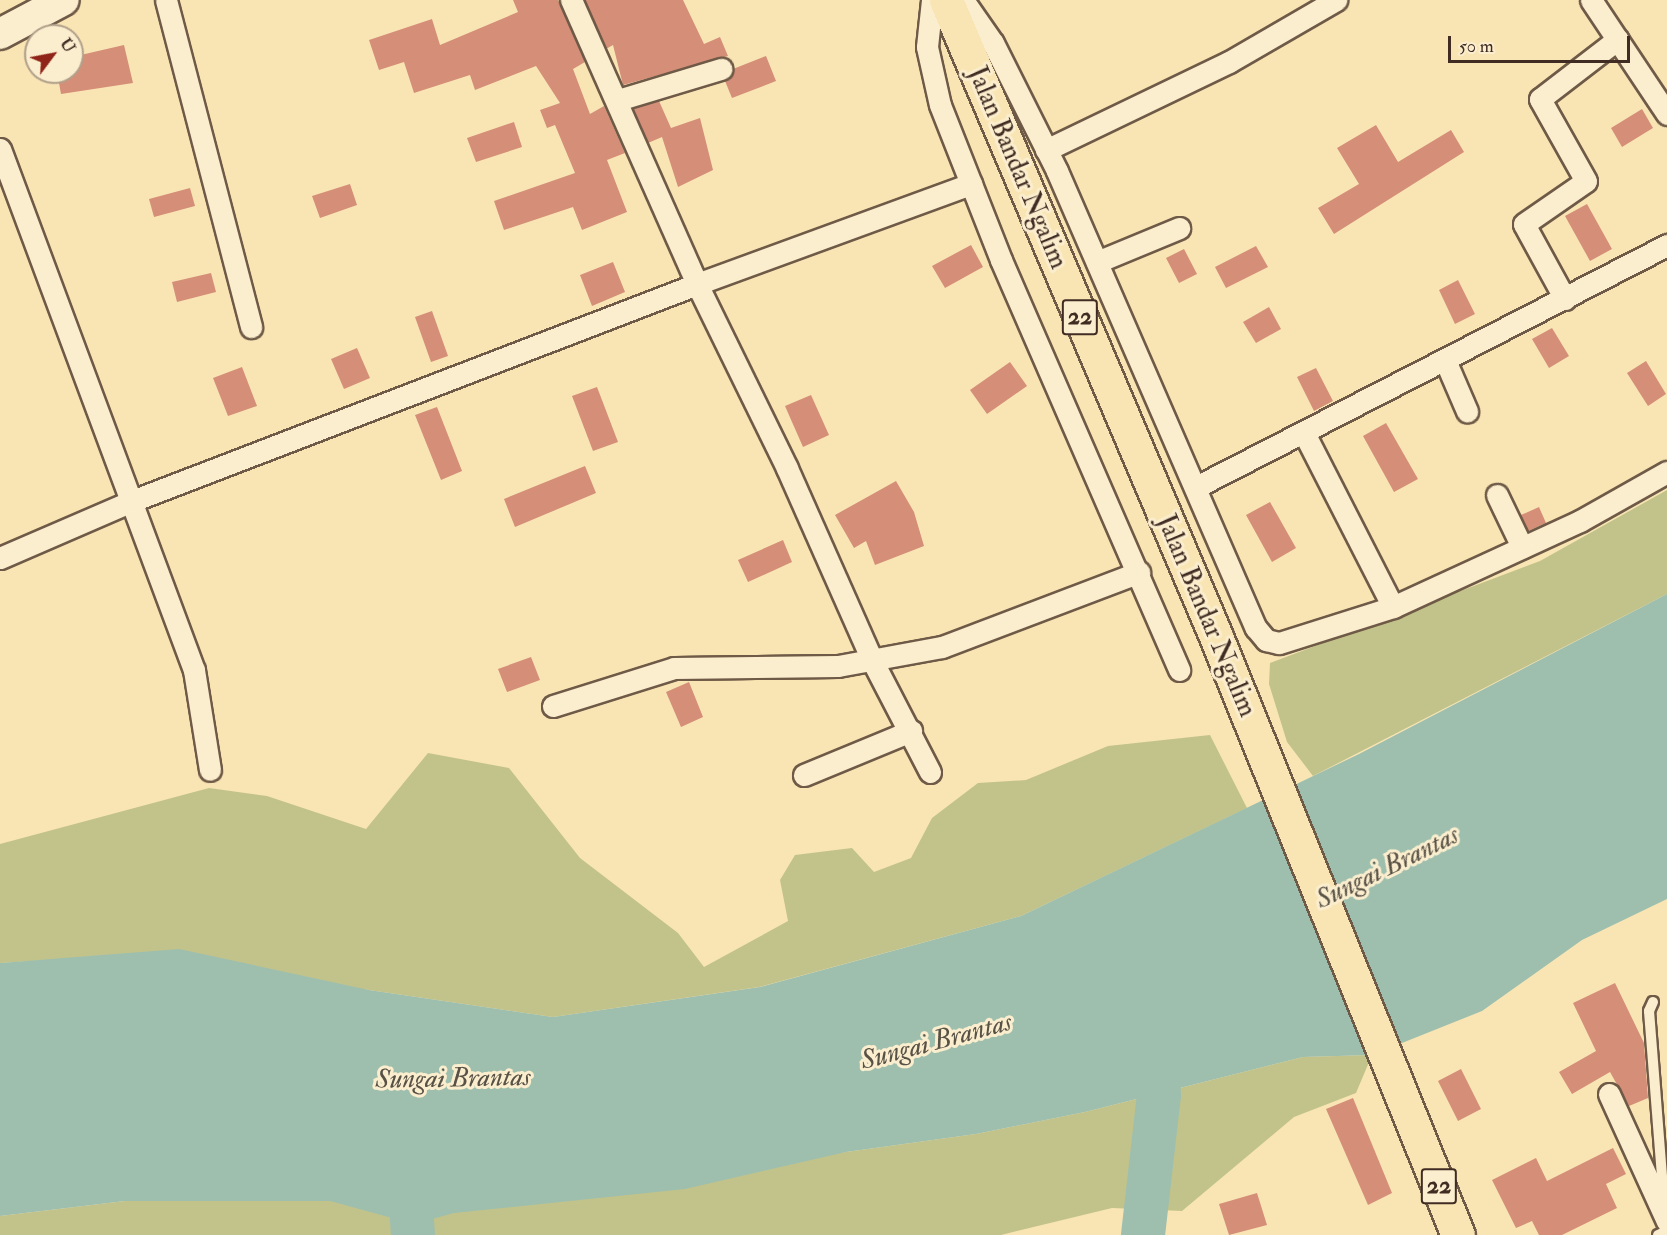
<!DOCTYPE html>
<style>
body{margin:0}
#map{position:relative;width:1667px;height:1235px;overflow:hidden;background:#f9e5b4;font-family:"IM FELL Double Pica",serif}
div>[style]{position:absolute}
.green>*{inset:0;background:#c2c38a}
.water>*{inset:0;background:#9ebfae}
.river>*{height:44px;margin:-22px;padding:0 22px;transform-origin:22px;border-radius:22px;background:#9ebfae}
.building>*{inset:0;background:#d58e78}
.roads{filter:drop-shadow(2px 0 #6f5a47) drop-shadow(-2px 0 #6f5a47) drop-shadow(0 2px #6f5a47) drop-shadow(0 -2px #6f5a47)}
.lane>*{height:10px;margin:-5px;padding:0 5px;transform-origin:5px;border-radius:5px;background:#fbeece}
.street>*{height:21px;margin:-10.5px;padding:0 10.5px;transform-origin:10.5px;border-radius:10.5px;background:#fbeece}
.secondary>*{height:30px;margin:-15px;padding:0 15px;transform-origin:15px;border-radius:15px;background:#fbeece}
.highway>*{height:33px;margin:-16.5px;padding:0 16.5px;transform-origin:16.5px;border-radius:16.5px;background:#f9e5b4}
span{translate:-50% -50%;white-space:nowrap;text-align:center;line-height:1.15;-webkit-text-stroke:6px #fbeece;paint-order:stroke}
.shield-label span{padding:2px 4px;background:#fbeece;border:2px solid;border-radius:4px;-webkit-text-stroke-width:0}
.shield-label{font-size:24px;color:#412c23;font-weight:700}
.street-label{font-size:26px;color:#412c23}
.water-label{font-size:27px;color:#585146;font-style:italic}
.north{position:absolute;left:24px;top:24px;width:60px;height:60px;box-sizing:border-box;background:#fbeece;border:2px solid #b1a08a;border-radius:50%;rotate:58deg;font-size:16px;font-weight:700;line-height:24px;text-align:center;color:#412c23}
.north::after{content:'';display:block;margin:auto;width:21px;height:27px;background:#8f2418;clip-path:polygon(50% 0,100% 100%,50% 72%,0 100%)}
.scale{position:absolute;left:1448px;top:36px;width:182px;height:27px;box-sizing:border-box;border:3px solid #412c23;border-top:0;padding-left:8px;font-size:18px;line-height:21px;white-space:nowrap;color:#412c23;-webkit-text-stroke:4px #fbeece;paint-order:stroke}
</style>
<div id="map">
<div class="green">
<div style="clip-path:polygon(1667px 490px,1667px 594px,1313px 776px,1287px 742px,1269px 684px,1270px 663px,1540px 561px)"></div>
<div style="clip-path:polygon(1210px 735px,1247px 808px,1021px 916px,759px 987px,553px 1017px,369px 990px,64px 959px,0 963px,0 844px,209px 788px,267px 796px,366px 829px,428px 753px,509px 768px,580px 858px,678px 933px,704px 967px,788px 921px,780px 880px,795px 855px,852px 848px,874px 872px,911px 858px,932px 818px,978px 783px,1026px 780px,1108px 746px)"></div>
<div style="clip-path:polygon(1372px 1055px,1356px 1093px,1294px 1117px,1182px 1211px,1112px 1208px,1001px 1235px,0 1235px,0 1216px,125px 1201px,330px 1201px,846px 1152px,976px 1134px,1085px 1112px,1303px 1057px)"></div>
</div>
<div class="water">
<div style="clip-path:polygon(1667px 594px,1667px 899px,1582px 940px,1482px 1011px,1372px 1055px,1303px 1057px,1085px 1112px,976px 1134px,846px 1152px,685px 1189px,454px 1213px,414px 1224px,330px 1201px,125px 1201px,0 1216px,0 963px,179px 949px,369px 990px,553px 1017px,760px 987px,1021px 916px,1359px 754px)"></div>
</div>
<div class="river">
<div style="left:408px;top:1165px;width:70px;rotate:85.9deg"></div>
<div style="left:1143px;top:1235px;width:141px;rotate:-83.5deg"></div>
<div style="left:1159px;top:1095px;width:58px;rotate:-93.9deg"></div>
</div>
<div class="building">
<div style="clip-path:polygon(513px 0,558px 0,585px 62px,573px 69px,590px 114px,604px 106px,625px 153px,607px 160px,627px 212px,582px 230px,573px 207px,504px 230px,494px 201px,575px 173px,555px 125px,547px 128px,540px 110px,560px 103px,536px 66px,475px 90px,470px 75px,414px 93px,404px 62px,379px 70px,369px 40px,432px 19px,440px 45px,518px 12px)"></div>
<div style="clip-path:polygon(585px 0,683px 0,704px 44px,720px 37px,728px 56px,623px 85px,613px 45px,606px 49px)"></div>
<div style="clip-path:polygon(124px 45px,133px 83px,61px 94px,57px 72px,72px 72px,72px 57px)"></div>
<div style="clip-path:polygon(766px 56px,776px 81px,732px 98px,725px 81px,733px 69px)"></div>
<div style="clip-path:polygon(659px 101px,671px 128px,700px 118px,713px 170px,678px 187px,662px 137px,648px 143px,633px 109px)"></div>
<div style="clip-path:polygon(1642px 109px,1653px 128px,1622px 147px,1611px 128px)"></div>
<div style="clip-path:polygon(514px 122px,522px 147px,476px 162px,467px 138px)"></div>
<div style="clip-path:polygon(1376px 125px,1398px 162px,1451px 130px,1464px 152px,1334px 234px,1318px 208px,1359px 184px,1337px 148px)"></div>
<div style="clip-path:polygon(350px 184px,357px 205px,320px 218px,312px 196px)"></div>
<div style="clip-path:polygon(190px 188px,195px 206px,154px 217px,149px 199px)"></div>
<div style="clip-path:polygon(1587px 204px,1612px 249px,1590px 261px,1565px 216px)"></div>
<div style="clip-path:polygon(971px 245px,983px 267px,945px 288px,932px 266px)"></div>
<div style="clip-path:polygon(1256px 246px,1268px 267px,1226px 288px,1215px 267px)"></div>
<div style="clip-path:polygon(1184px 249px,1197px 274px,1179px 283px,1166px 258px)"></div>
<div style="clip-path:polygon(613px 262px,625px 292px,592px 306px,580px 275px)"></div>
<div style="clip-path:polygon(211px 273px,216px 292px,177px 302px,172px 282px)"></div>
<div style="clip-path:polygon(1458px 280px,1475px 314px,1455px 324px,1439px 290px)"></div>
<div style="clip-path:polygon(1269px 307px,1281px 329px,1256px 343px,1243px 322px)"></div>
<div style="clip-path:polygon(432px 311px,448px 356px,431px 362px,415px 317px)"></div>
<div style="clip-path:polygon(1552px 328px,1569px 356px,1549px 368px,1532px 339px)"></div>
<div style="clip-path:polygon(357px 348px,370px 378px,344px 389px,331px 359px)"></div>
<div style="clip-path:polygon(1646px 361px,1666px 394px,1648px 406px,1627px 373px)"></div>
<div style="clip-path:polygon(1010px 362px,1027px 386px,987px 414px,970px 390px)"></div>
<div style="clip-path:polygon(242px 367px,257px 406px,228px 416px,213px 378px)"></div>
<div style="clip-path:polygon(1316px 368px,1333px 401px,1314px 411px,1297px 377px)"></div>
<div style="clip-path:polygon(597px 387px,618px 442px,593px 451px,572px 396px)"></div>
<div style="clip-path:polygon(811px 395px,829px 435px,803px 447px,785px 406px)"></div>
<div style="clip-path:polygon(437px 407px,462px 471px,441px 480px,415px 415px)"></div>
<div style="clip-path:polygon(1386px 423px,1418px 479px,1394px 492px,1363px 436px)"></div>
<div style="clip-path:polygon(585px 466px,596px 493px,515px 527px,504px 499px)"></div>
<div style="clip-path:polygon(896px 481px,914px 512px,924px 546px,875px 565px,866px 541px,854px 548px,835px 515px)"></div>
<div style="clip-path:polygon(1270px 502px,1296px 548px,1272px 562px,1246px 515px)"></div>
<div style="clip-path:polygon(1539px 507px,1546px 523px,1528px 531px,1521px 515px)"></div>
<div style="clip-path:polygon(783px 540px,792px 562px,748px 582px,738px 560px)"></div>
<div style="clip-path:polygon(531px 657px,540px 680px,507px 692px,498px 669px)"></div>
<div style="clip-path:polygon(689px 682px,703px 717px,681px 727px,666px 692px)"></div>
<div style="clip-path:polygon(1615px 983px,1644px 1043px,1648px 1098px,1629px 1106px,1610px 1072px,1572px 1094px,1559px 1072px,1596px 1051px,1573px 1003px)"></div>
<div style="clip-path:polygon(1461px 1069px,1481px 1109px,1458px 1121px,1438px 1081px)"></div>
<div style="clip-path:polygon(1353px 1098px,1392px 1193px,1368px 1205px,1326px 1109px)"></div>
<div style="clip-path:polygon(1613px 1148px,1626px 1174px,1606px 1184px,1617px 1208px,1562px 1235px,1539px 1235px,1532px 1221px,1516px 1228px,1492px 1180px,1536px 1158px,1547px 1181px)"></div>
<div style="clip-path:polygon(1257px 1193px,1267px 1225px,1229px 1235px,1219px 1204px)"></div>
</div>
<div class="roads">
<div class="lane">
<div style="left:1653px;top:1002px;width:10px;rotate:114deg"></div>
<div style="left:1649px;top:1011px;width:193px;rotate:85.5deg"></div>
<div style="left:1658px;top:1235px;width:10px;rotate:-24deg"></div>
</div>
<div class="street">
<div style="left:166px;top:0;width:338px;rotate:75.4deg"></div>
<div style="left:932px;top:0;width:47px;rotate:96.1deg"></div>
<div style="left:927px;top:47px;width:59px;rotate:77.4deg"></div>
<div style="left:940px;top:105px;width:167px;rotate:68.5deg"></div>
<div style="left:1001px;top:260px;width:447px;rotate:66.5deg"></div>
<div style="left:963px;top:0;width:52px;rotate:55.1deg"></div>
<div style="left:993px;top:43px;width:143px;rotate:63.4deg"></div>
<div style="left:1057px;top:171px;width:498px;rotate:66.5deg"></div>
<div style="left:1256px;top:628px;width:16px;rotate:50deg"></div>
<div style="left:1266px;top:640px;width:13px;rotate:13deg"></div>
<div style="left:1279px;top:643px;width:120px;rotate:-17.5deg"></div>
<div style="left:1393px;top:607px;width:206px;rotate:-24.7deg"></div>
<div style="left:1580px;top:521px;width:100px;rotate:-29.4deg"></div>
<div style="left:1591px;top:0;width:137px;rotate:56.3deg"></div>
<div style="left:618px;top:100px;width:108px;rotate:-16.8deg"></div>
<div style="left:0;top:149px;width:556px;rotate:69.58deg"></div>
<div style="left:194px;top:670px;width:101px;rotate:80.9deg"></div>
<div style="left:1046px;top:150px;width:203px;rotate:-25.7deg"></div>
<div style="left:1229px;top:62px;width:124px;rotate:-30.1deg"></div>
<div style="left:1097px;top:262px;width:89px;rotate:-22.5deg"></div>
<div style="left:1565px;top:299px;width:85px;rotate:-118.7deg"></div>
<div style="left:1524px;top:224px;width:75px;rotate:-34.7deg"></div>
<div style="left:1586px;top:181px;width:94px;rotate:-119.3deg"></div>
<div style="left:1540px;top:99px;width:98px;rotate:-37.6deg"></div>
<div style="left:1445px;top:360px;width:56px;rotate:66.7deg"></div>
<div style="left:1304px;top:433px;width:195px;rotate:62.9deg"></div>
<div style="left:1196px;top:487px;width:530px;rotate:-27.19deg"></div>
<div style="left:1497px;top:495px;width:58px;rotate:64.3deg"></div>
<div style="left:0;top:558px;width:144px;rotate:-23.4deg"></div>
<div style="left:132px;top:501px;width:605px;rotate:-21.01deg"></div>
<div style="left:697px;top:284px;width:311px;rotate:-113.9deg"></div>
<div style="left:553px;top:706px;width:127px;rotate:-17.4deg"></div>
<div style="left:674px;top:668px;width:164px;rotate:-0.7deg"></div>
<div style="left:838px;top:666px;width:106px;rotate:-10.4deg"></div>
<div style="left:942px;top:647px;width:211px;rotate:-20.8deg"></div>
<div style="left:930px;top:772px;width:126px;rotate:-117.4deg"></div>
<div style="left:872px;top:660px;width:210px;rotate:-113.9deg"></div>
<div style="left:787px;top:468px;width:205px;rotate:-116.1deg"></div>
<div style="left:697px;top:284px;width:292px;rotate:-20.1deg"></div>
<div style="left:804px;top:775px;width:116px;rotate:-22.4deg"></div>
<div style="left:1609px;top:1094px;width:140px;rotate:65.5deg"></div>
</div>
<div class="secondary">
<div style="left:0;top:34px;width:72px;rotate:-28deg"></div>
</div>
<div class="highway">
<div style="left:946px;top:0;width:689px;rotate:67.01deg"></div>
<div style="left:1215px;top:634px;width:648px;rotate:67.99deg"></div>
</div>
</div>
<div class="shield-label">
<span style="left:1080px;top:317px">22</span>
<span style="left:1439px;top:1186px">22</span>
</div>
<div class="street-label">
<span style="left:1017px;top:168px;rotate:67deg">Jalan Bandar Ngalim</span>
<span style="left:1206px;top:616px;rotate:67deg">Jalan Bandar Ngalim</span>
</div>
<div class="water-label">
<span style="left:1387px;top:867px;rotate:-26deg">Sungai Brantas</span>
<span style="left:936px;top:1041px;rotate:-15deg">Sungai Brantas</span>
<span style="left:453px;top:1078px;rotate:-1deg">Sungai Brantas</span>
</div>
<div class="north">U</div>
<div class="scale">50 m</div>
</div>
